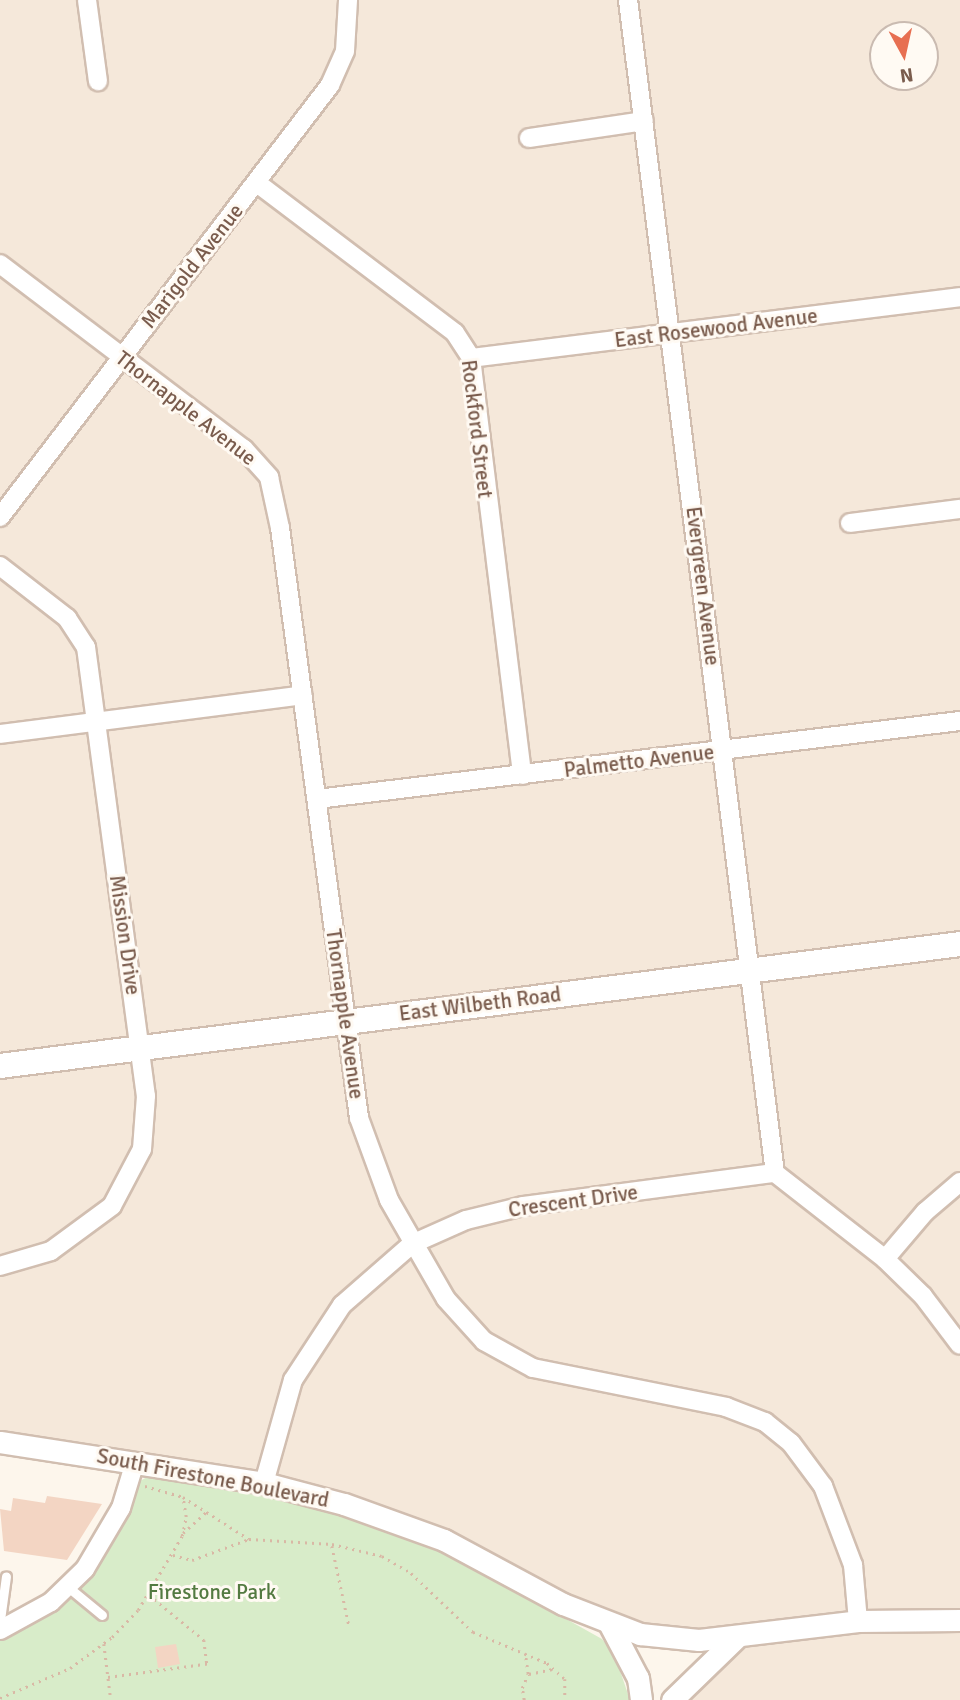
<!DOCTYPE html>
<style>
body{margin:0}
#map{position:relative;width:960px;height:1700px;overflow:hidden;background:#fdf6ec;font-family:Signika,sans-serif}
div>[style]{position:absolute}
.residential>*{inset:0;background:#f5e8da}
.green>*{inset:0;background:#d8ecc9}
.building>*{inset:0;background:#f3d5c3}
.path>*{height:2.5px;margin-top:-1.25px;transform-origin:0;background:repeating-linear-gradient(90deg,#d9b8a5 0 2px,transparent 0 7px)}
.roads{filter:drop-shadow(2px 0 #d1beb0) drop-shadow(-2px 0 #d1beb0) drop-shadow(0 2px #d1beb0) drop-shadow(0 -2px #d1beb0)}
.service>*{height:9px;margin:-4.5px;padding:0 4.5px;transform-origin:4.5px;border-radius:4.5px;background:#fff}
.minor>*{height:18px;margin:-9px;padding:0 9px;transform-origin:9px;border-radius:9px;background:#fff}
.tertiary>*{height:21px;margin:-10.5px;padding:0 10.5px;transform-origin:10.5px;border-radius:10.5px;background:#fff}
.secondary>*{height:24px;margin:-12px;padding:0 12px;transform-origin:12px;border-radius:12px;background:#fff}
span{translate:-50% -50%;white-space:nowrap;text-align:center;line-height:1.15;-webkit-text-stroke:6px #fffaf3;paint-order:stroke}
.street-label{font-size:21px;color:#7a5c4d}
.park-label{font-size:21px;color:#537a41}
.north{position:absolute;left:869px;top:21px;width:70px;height:70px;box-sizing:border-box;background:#fffaf3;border:2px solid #cabbb1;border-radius:50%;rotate:172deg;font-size:19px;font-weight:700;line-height:28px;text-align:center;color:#7a5c4d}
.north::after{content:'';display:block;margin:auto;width:24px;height:32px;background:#e76f51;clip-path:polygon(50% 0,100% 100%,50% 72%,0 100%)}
</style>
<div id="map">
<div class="residential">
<div style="clip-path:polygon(evenodd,0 0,960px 0,960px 1700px,672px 1700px,737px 1637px,640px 1634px,444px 1540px,0 1441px,0 0,883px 35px,925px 35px,925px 77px,883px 77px,883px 35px)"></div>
</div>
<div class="green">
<div style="clip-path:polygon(151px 1475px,249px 1490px,339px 1512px,450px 1554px,602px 1639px,614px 1653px,630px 1700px,0 1700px,0 1638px,40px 1619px,87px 1582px,129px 1516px,140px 1481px)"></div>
</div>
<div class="building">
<div style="clip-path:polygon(47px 1496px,102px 1504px,67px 1560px,4px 1551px,0 1509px,11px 1511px,13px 1498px,45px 1503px)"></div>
<div style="clip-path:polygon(176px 1644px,180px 1664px,158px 1668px,155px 1647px)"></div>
</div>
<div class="path">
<div style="left:145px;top:1486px;width:40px;rotate:16deg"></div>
<div style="left:183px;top:1497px;width:78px;rotate:32.5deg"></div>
<div style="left:249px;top:1539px;width:83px;rotate:3.4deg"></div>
<div style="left:332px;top:1544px;width:51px;rotate:13.5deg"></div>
<div style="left:382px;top:1556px;width:34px;rotate:30deg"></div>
<div style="left:411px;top:1573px;width:86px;rotate:43.6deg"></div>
<div style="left:473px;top:1632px;width:80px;rotate:22.7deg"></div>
<div style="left:547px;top:1663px;width:24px;rotate:42deg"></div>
<div style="left:565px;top:1679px;width:21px;rotate:90deg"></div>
<div style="left:183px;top:1533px;width:31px;rotate:-42deg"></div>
<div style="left:332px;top:1546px;width:81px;rotate:77.9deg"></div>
<div style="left:173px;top:1555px;width:20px;rotate:15deg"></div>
<div style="left:192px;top:1560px;width:61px;rotate:-20.2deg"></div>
<div style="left:149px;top:1595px;width:71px;rotate:39.3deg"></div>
<div style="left:204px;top:1640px;width:23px;rotate:83deg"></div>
<div style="left:104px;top:1644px;width:56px;rotate:82.9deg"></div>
<div style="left:529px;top:1674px;width:24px;rotate:-12deg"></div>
<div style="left:108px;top:1677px;width:104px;rotate:-7.7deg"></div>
<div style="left:0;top:1698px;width:76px;rotate:-23.2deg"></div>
<div style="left:70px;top:1668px;width:52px;rotate:-36.4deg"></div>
<div style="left:112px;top:1637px;width:37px;rotate:-46deg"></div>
<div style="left:138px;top:1610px;width:86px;rotate:-59.3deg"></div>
<div style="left:182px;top:1536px;width:19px;rotate:-78deg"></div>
<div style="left:186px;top:1517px;width:20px;rotate:-99deg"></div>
<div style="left:524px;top:1700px;width:12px;rotate:-99deg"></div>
<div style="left:522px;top:1688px;width:15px;rotate:-67deg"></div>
<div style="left:528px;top:1674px;width:21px;rotate:-98deg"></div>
</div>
<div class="roads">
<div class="service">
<div style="left:68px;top:1587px;width:44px;rotate:39.5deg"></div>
<div style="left:0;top:1620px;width:44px;rotate:-82.2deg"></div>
</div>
<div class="minor">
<div style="left:87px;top:0;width:82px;rotate:82.3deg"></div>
<div style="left:628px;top:0;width:1182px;rotate:82.86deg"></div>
<div style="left:529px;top:138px;width:116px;rotate:-8.4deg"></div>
<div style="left:257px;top:183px;width:248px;rotate:37.1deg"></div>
<div style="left:455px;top:333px;width:30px;rotate:57deg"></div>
<div style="left:471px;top:358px;width:420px;rotate:83deg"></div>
<div style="left:0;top:264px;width:306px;rotate:37.2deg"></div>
<div style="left:244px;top:449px;width:38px;rotate:48deg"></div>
<div style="left:269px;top:477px;width:52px;rotate:77.8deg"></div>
<div style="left:280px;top:528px;width:595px;rotate:82.37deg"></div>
<div style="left:359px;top:1118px;width:87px;rotate:69.9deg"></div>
<div style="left:389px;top:1200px;width:114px;rotate:60.1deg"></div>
<div style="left:446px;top:1299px;width:57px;rotate:47.9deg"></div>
<div style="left:484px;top:1341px;width:56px;rotate:28.9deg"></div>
<div style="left:533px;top:1368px;width:197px;rotate:11.4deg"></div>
<div style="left:726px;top:1407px;width:42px;rotate:21deg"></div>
<div style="left:765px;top:1422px;width:33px;rotate:39deg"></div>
<div style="left:791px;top:1443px;width:54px;rotate:53.3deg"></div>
<div style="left:823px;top:1486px;width:85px;rotate:69.2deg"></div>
<div style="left:853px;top:1565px;width:56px;rotate:84.9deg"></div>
<div style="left:471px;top:358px;width:493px;rotate:-7.1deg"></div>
<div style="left:0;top:517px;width:544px;rotate:-52.62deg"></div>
<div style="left:330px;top:85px;width:37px;rotate:-66deg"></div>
<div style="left:345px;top:51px;width:51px;rotate:-86.6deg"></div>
<div style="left:850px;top:523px;width:111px;rotate:-7.3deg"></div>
<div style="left:0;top:566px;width:85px;rotate:37.8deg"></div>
<div style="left:67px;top:618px;width:35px;rotate:57deg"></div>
<div style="left:86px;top:647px;width:453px;rotate:82.4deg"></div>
<div style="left:146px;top:1096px;width:53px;rotate:94.3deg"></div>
<div style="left:142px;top:1149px;width:64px;rotate:117.8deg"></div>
<div style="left:112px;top:1206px;width:76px;rotate:143.6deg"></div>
<div style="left:51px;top:1251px;width:53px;rotate:163.6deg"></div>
<div style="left:0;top:734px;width:305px;rotate:-7.3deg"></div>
<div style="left:317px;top:799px;width:648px;rotate:-6.92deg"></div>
<div style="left:885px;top:1259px;width:62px;rotate:-49.6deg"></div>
<div style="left:925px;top:1212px;width:46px;rotate:-40.6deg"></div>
<div style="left:264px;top:1483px;width:107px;rotate:-74.3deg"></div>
<div style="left:293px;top:1380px;width:90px;rotate:-56.8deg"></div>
<div style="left:342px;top:1305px;width:93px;rotate:-41.1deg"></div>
<div style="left:412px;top:1244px;width:59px;rotate:-24deg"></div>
<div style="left:466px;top:1220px;width:59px;rotate:-13.8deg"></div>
<div style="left:523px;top:1206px;width:254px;rotate:-7.5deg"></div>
<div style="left:775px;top:1173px;width:140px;rotate:38deg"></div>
<div style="left:885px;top:1259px;width:53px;rotate:44.2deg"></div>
<div style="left:923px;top:1296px;width:61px;rotate:52.9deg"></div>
<div style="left:0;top:1630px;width:58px;rotate:-28.8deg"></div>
<div style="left:51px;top:1602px;width:47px;rotate:-44.1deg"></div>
<div style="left:85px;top:1569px;width:71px;rotate:-59.5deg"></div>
<div style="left:121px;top:1508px;width:48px;rotate:-73.1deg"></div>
</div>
<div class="tertiary">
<div style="left:0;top:1442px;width:267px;rotate:8.8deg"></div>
<div style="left:264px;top:1483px;width:83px;rotate:14.7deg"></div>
<div style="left:344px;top:1504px;width:106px;rotate:19.8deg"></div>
<div style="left:444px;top:1540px;width:135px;rotate:28.3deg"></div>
<div style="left:563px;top:1604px;width:83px;rotate:21.3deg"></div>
<div style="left:640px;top:1634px;width:59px;rotate:5.8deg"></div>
<div style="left:699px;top:1640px;width:160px;rotate:-6.8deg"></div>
<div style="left:858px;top:1621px;width:102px;rotate:-0.6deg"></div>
<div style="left:610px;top:1625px;width:60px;rotate:62.2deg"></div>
<div style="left:638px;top:1678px;width:22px;rotate:82deg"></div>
<div style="left:672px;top:1700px;width:92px;rotate:-44.1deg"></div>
</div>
<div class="secondary">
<div style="left:0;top:1066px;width:968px;rotate:-7.24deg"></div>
</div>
</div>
<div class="street-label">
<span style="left:192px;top:266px;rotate:-52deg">Marigold Avenue</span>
<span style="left:716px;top:328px;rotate:-7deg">East Rosewood Avenue</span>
<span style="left:186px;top:408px;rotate:38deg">Thornapple Avenue</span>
<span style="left:477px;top:429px;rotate:83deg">Rockford Street</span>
<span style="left:703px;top:586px;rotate:83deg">Evergreen Avenue</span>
<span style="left:639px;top:761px;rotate:-7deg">Palmetto Avenue</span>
<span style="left:125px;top:935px;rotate:82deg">Mission Drive</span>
<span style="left:480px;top:1004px;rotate:-7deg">East Wilbeth Road</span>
<span style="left:345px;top:1014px;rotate:82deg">Thornapple Avenue</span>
<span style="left:573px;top:1201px;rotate:-8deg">Crescent Drive</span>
<span style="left:213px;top:1478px;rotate:11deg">South Firestone Boulevard</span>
</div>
<div class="park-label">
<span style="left:212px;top:1592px">Firestone Park</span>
</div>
<div class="north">N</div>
</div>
